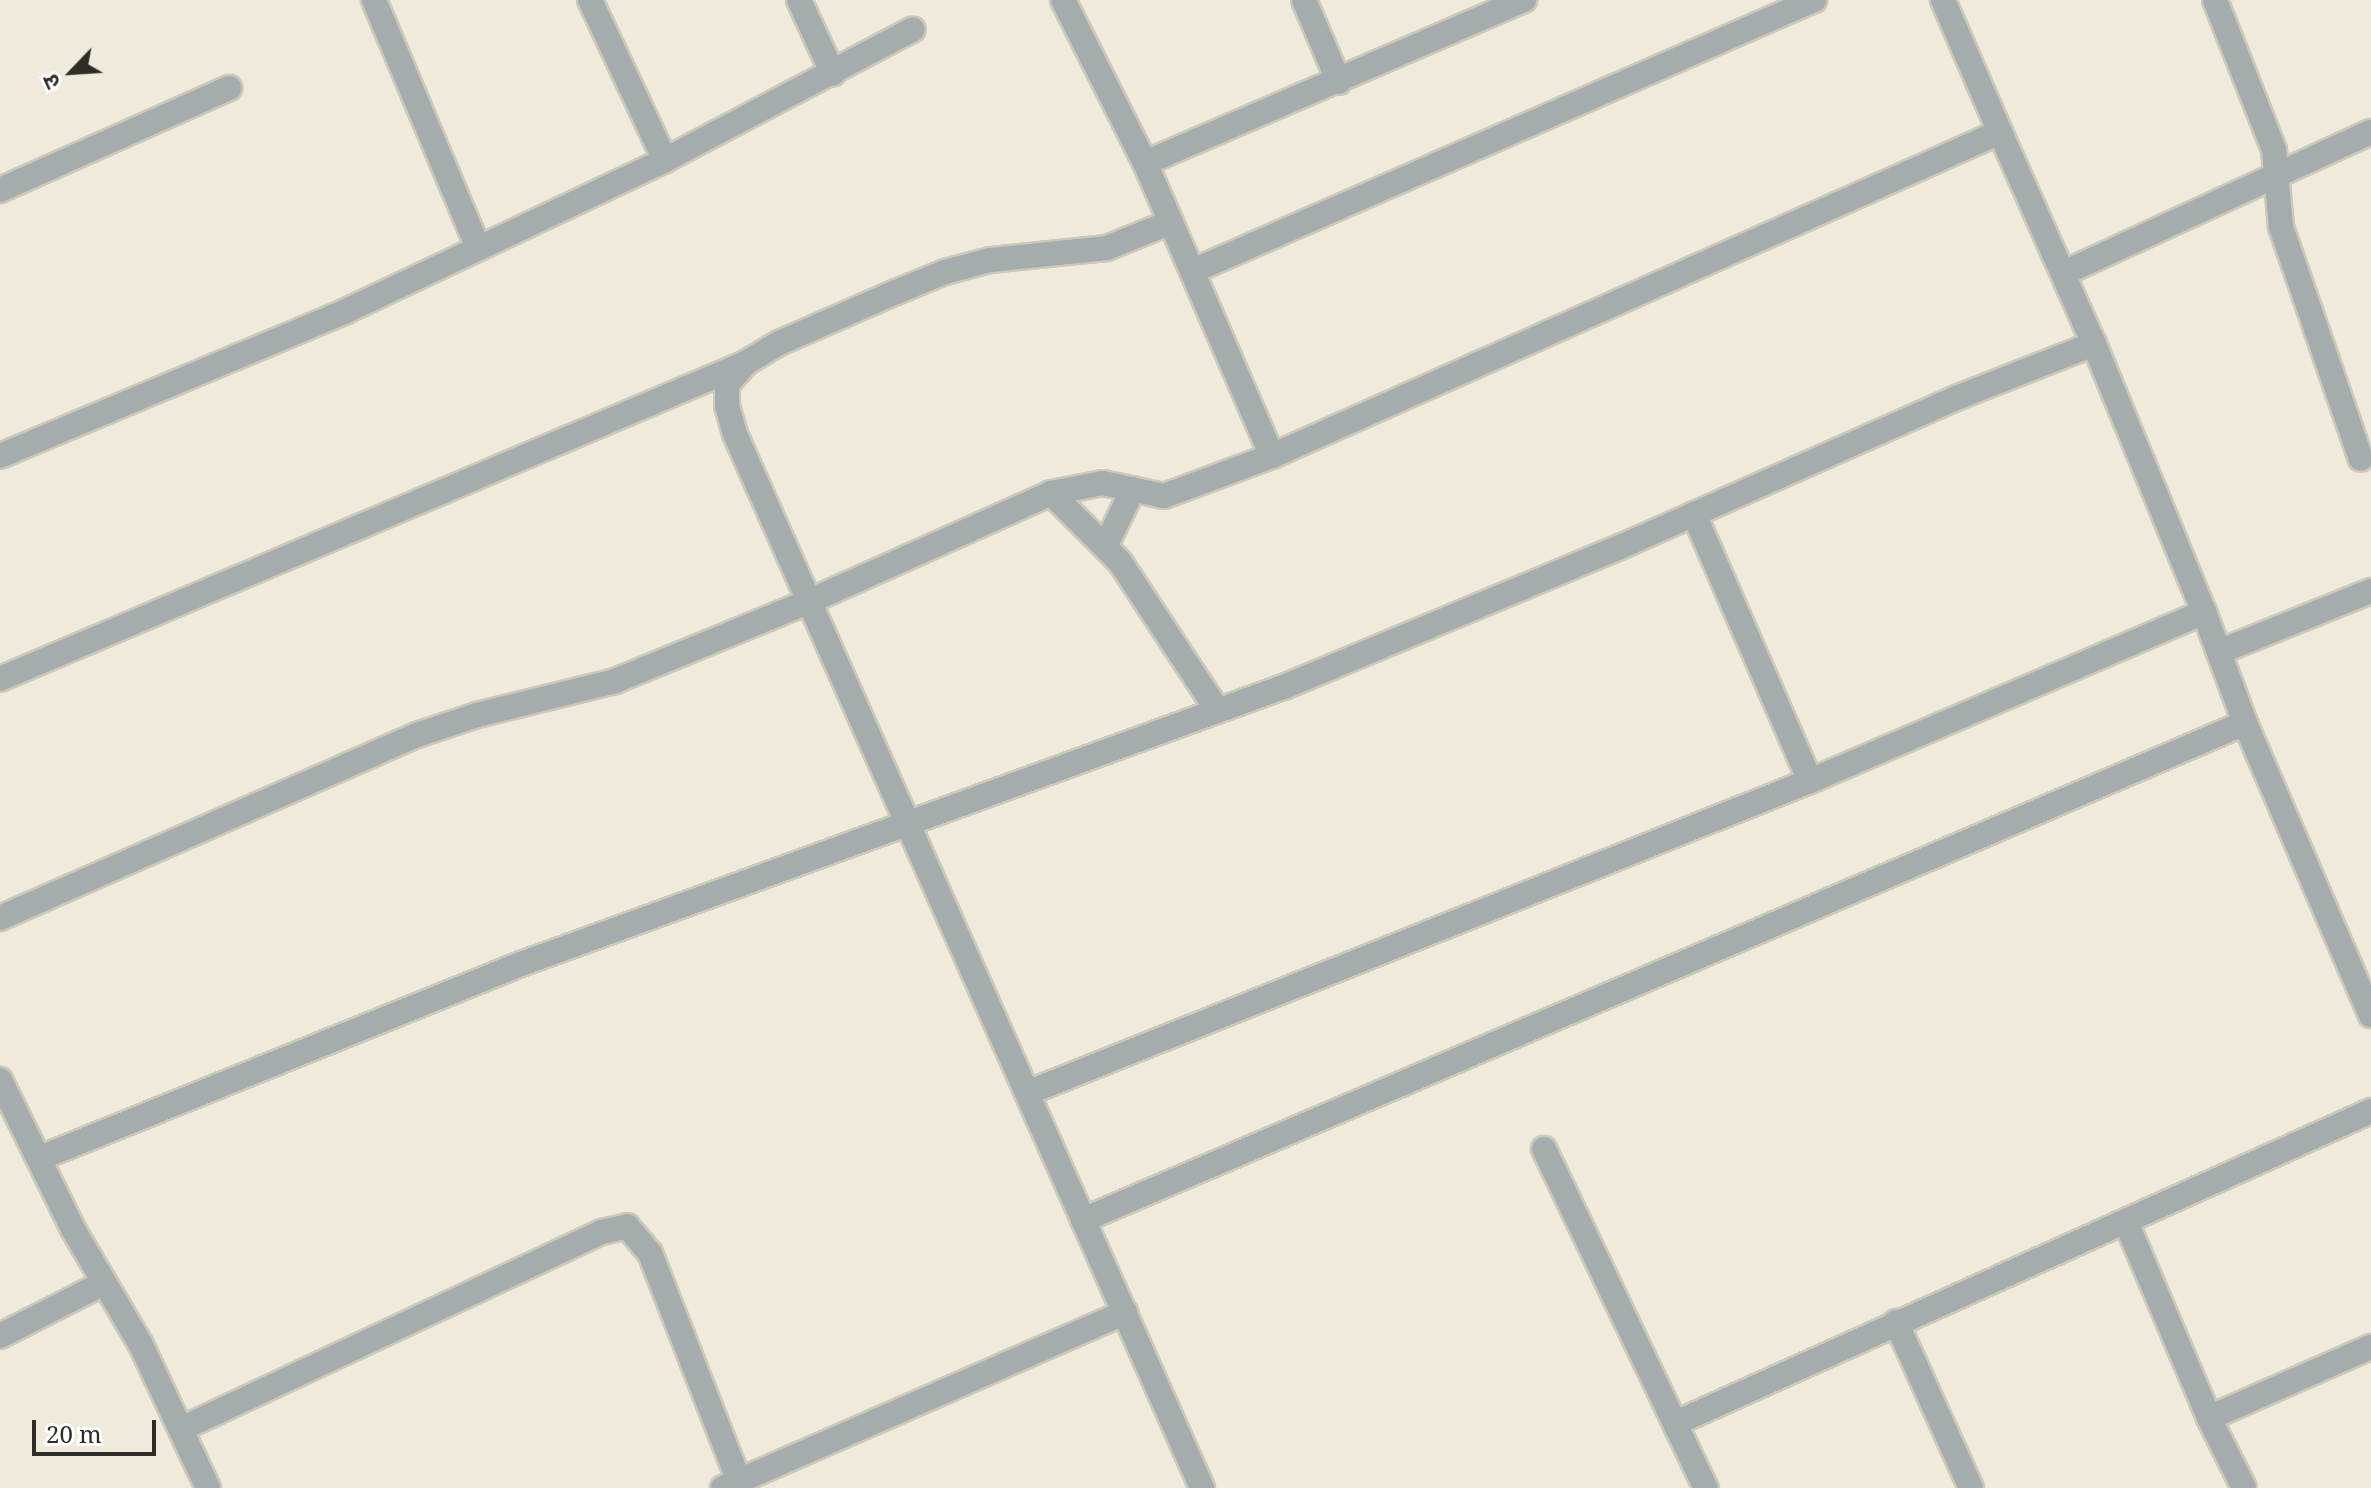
<!DOCTYPE html>
<meta charset="utf-8">
<style>
body{margin:0}
#map{position:relative;width:2371px;height:1488px;overflow:hidden;background:#efeadb;font-family:"Noto Serif","Noto Sans Devanagari",serif}
div>[style]{position:absolute}
.roads{filter:drop-shadow(2px 0 #ccc8ba) drop-shadow(-2px 0 #ccc8ba) drop-shadow(0 2px #ccc8ba) drop-shadow(0 -2px #ccc8ba)}
.minor>*{height:24px;margin:-12px;padding:0 12px;transform-origin:12px;border-radius:12px;background:#a4acad}
span{translate:-50% -50%;white-space:nowrap;text-align:center;line-height:1.15;-webkit-text-stroke:8px #fff;paint-order:stroke}
.north{position:absolute;left:32px;top:32px;width:80px;height:80px;-webkit-text-stroke:6px #fff;paint-order:stroke;rotate:245deg;font-size:22px;font-weight:700;line-height:32px;text-align:center;color:#2e2c26}
.north::after{content:'';display:block;margin:auto;width:28px;height:36px;background:#2e2c26;clip-path:polygon(50% 0,100% 100%,50% 72%,0 100%)}
.scale{position:absolute;left:32px;top:1420px;width:124px;height:36px;box-sizing:border-box;border:4px solid #2e2c26;border-top:0;padding-left:10px;font-size:24px;line-height:28px;white-space:nowrap;color:#2e2c26;-webkit-text-stroke:6px #fff;paint-order:stroke}
</style>
<div id="map">
<div class="roads">
<div class="minor">
<div style="left:374px;top:0;width:269px;rotate:67.2deg"></div>
<div style="left:590px;top:0;width:177px;rotate:64.9deg"></div>
<div style="left:665px;top:160px;width:280px;rotate:-27.8deg"></div>
<div style="left:799px;top:0;width:81px;rotate:65.3deg"></div>
<div style="left:1304px;top:0;width:89px;rotate:66.9deg"></div>
<div style="left:2215px;top:0;width:161px;rotate:68.5deg"></div>
<div style="left:2274px;top:150px;width:77px;rotate:84.8deg"></div>
<div style="left:2281px;top:227px;width:245px;rotate:71deg"></div>
<div style="left:2000px;top:132px;width:232px;rotate:66.1deg"></div>
<div style="left:2094px;top:344px;width:290px;rotate:67.7deg"></div>
<div style="left:2204px;top:612px;width:118px;rotate:69.7deg"></div>
<div style="left:2245px;top:723px;width:318px;rotate:66.7deg"></div>
<div style="left:1145px;top:163px;width:413px;rotate:-23.3deg"></div>
<div style="left:0;top:190px;width:251px;rotate:-24deg"></div>
<div style="left:1171px;top:222px;width:69px;rotate:157.9deg"></div>
<div style="left:1107px;top:248px;width:118px;rotate:174.1deg"></div>
<div style="left:990px;top:260px;width:47px;rotate:165.1deg"></div>
<div style="left:945px;top:272px;width:53px;rotate:157.8deg"></div>
<div style="left:896px;top:292px;width:128px;rotate:156.4deg"></div>
<div style="left:779px;top:343px;width:37px;rotate:149deg"></div>
<div style="left:747px;top:362px;width:30px;rotate:132deg"></div>
<div style="left:727px;top:384px;width:22px;rotate:90deg"></div>
<div style="left:727px;top:406px;width:29px;rotate:74deg"></div>
<div style="left:735px;top:434px;width:1153px;rotate:66.1deg"></div>
<div style="left:1193px;top:271px;width:678px;rotate:-23.58deg"></div>
<div style="left:2064px;top:273px;width:338px;rotate:-24.7deg"></div>
<div style="left:0;top:456px;width:375px;rotate:-22.7deg"></div>
<div style="left:346px;top:311px;width:353px;rotate:-25.3deg"></div>
<div style="left:1272px;top:456px;width:797px;rotate:-23.99deg"></div>
<div style="left:2000px;top:132px;width:144px;rotate:-113.4deg"></div>
<div style="left:1051px;top:493px;width:98px;rotate:45deg"></div>
<div style="left:1120px;top:562px;width:178px;rotate:56.7deg"></div>
<div style="left:1694px;top:514px;width:291px;rotate:66.5deg"></div>
<div style="left:1106px;top:545px;width:62px;rotate:-64.3deg"></div>
<div style="left:2219px;top:652px;width:164px;rotate:-21.9deg"></div>
<div style="left:0;top:679px;width:805px;rotate:-22.96deg"></div>
<div style="left:0;top:918px;width:455px;rotate:-23.7deg"></div>
<div style="left:417px;top:735px;width:63px;rotate:-18.4deg"></div>
<div style="left:477px;top:715px;width:142px;rotate:-13.8deg"></div>
<div style="left:615px;top:681px;width:211px;rotate:-22.3deg"></div>
<div style="left:810px;top:601px;width:264px;rotate:-24.1deg"></div>
<div style="left:1051px;top:493px;width:53px;rotate:-10.9deg"></div>
<div style="left:1103px;top:483px;width:62px;rotate:12deg"></div>
<div style="left:1164px;top:496px;width:115px;rotate:-20.3deg"></div>
<div style="left:1272px;top:456px;width:319px;rotate:-113.4deg"></div>
<div style="left:1145px;top:163px;width:182px;rotate:-116.7deg"></div>
<div style="left:0;top:1080px;width:166px;rotate:63.9deg"></div>
<div style="left:73px;top:1229px;width:134px;rotate:59.6deg"></div>
<div style="left:141px;top:1345px;width:158px;rotate:64.9deg"></div>
<div style="left:1027px;top:1093px;width:843px;rotate:-21.73deg"></div>
<div style="left:1810px;top:781px;width:429px;rotate:-23.2deg"></div>
<div style="left:1544px;top:1149px;width:376px;rotate:64.5deg"></div>
<div style="left:40px;top:1158px;width:519px;rotate:-21.97deg"></div>
<div style="left:521px;top:964px;width:814px;rotate:-19.97deg"></div>
<div style="left:1286px;top:686px;width:372px;rotate:-22.6deg"></div>
<div style="left:1629px;top:543px;width:358px;rotate:-23.9deg"></div>
<div style="left:1956px;top:398px;width:148px;rotate:-21.4deg"></div>
<div style="left:1083px;top:1220px;width:1264px;rotate:-23.16deg"></div>
<div style="left:2126px;top:1222px;width:213px;rotate:67deg"></div>
<div style="left:2209px;top:1418px;width:78px;rotate:63.4deg"></div>
<div style="left:1896px;top:1322px;width:182px;rotate:65.7deg"></div>
<div style="left:0;top:1336px;width:117px;rotate:-27deg"></div>
<div style="left:2209px;top:1418px;width:177px;rotate:-23.7deg"></div>
<div style="left:1676px;top:1423px;width:762px;rotate:-24.18deg"></div>
<div style="left:181px;top:1429px;width:465px;rotate:-25.1deg"></div>
<div style="left:602px;top:1232px;width:26px;rotate:-13deg"></div>
<div style="left:627px;top:1226px;width:35px;rotate:50deg"></div>
<div style="left:650px;top:1253px;width:245px;rotate:68.7deg"></div>
<div style="left:723px;top:1488px;width:439px;rotate:-23.6deg"></div>
</div>
</div>
<div class="north">उ</div>
<div class="scale">20 m</div>
</div>
